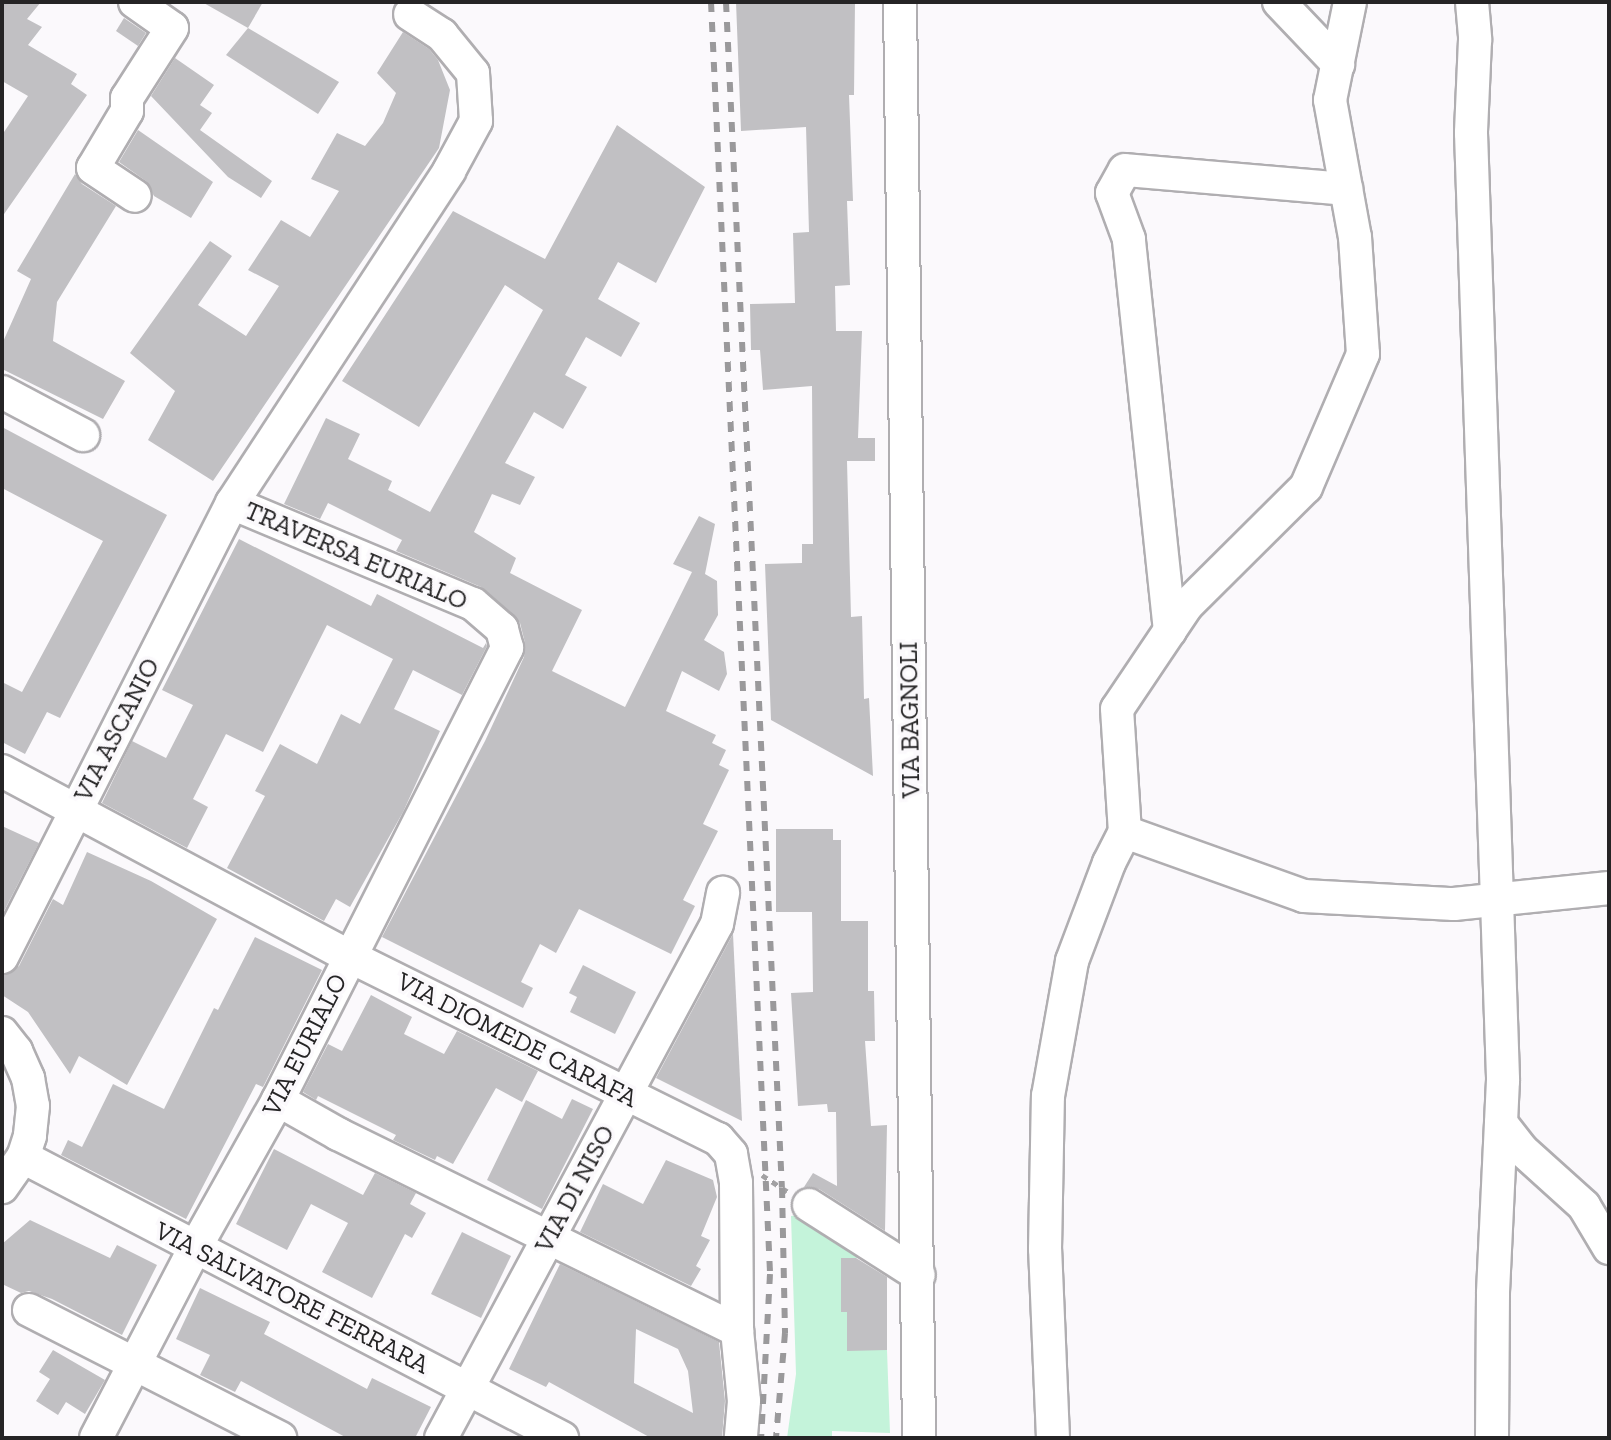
<!DOCTYPE html>
<style>
body{margin:0}
#map{position:relative;width:1611px;height:1440px;overflow:hidden;background:#fbf9fc;font-family:"Zilla Slab",serif}
div>[style]{position:absolute}
.green>*{inset:0;background:#c4f3da}
.building>*{inset:0;background:#c1c0c3}
.path>*{height:5px;margin-top:-2.5px;transform-origin:0;background:repeating-linear-gradient(90deg,#a2a1a3 0 6px,transparent 0 12px)}
.roads{filter:drop-shadow(2px 0 #b0aeb1) drop-shadow(-2px 0 #b0aeb1) drop-shadow(0 2px #b0aeb1) drop-shadow(0 -2px #b0aeb1)}
.minor>*{height:32px;margin:-16px;padding:0 16px;transform-origin:16px;border-radius:16px;background:#fff}
.rail>*{height:6px;margin-top:-3px;transform-origin:0;background:repeating-linear-gradient(90deg,#9a999b 0 10px,transparent 0 20px)}
span{translate:-50% -50%;white-space:nowrap;text-align:center;line-height:1.15;-webkit-text-stroke:7px #fbf9fc;paint-order:stroke}
.street-label{font-size:26px;color:#252425}
.frame{position:absolute;inset:0;border:4px solid #252425;pointer-events:none}
</style>
<div id="map">
<div class="green">
<div style="clip-path:polygon(800px 1215px,865px 1258px,841px 1258px,841px 1311px,847px 1312px,848px 1350px,887px 1350px,890px 1433px,832px 1431px,832px 1438px,787px 1438px,796px 1374px,791px 1216px)"></div>
</div>
<div class="building">
<div style="clip-path:polygon(2px 2px,41px 2px,27px 19px,42px 27px,28px 45px,77px 74px,71px 84px,87px 95px,2px 217px,2px 135px,28px 96px,2px 81px)"></div>
<div style="clip-path:polygon(202px 2px,263px 2px,248px 28px)"></div>
<div style="clip-path:polygon(736px 2px,855px 2px,854px 95px,849px 95px,853px 201px,847px 201px,850px 285px,835px 286px,836px 331px,862px 331px,858px 438px,875px 438px,875px 461px,847px 461px,851px 617px,862px 616px,864px 699px,869px 698px,873px 776px,771px 720px,765px 564px,802px 563px,802px 544px,813px 544px,812px 386px,763px 390px,760px 350px,751px 350px,750px 304px,795px 303px,793px 233px,809px 232px,806px 127px,741px 131px)"></div>
<div style="clip-path:polygon(124px 18px,146px 33px,138px 46px,116px 31px)"></div>
<div style="clip-path:polygon(248px 28px,339px 82px,318px 114px,226px 55px)"></div>
<div style="clip-path:polygon(403px 32px,429px 49px,438px 60px,450px 90px,439px 148px,213px 481px,148px 440px,175px 391px,130px 353px,210px 241px,232px 256px,198px 305px,246px 336px,279px 286px,248px 270px,281px 220px,310px 237px,339px 191px,311px 179px,337px 133px,365px 146px,383px 123px,396px 93px,377px 73px)"></div>
<div style="clip-path:polygon(175px 58px,214px 85px,200px 105px,212px 113px,200px 130px,272px 181px,261px 198px,228px 177px,151px 96px)"></div>
<div style="clip-path:polygon(617px 125px,705px 187px,656px 283px,618px 262px,598px 299px,640px 323px,621px 357px,586px 337px,565px 375px,587px 387px,563px 429px,534px 412px,505px 463px,535px 477px,520px 505px,492px 494px,474px 532px,516px 558px,510px 573px,582px 610px,552px 671px,625px 707px,692px 572px,673px 564px,699px 516px,715px 524px,705px 574px,717px 581px,718px 615px,704px 640px,724px 652px,727px 674px,719px 691px,682px 671px,666px 711px,716px 735px,712px 743px,726px 750px,719px 765px,729px 770px,703px 824px,718px 831px,683px 900px,695px 906px,671px 954px,579px 909px,556px 953px,540px 944px,521px 982px,533px 988px,523px 1008px,382px 937px,485px 741px,524px 657px,525px 643px,520px 623px,481px 587px,396px 551px,402px 540px,328px 503px,320px 519px,284px 504px,326px 418px,360px 434px,348px 459px,392px 481px,388px 490px,430px 512px,543px 310px,505px 285px,419px 427px,342px 381px,453px 211px,545px 259px)"></div>
<div style="clip-path:polygon(138px 130px,213px 182px,191px 218px,154px 196px,146px 181px,119px 162px)"></div>
<div style="clip-path:polygon(75px 174px,82px 184px,116px 206px,57px 302px,53px 341px,125px 381px,103px 419px,2px 369px,2px 344px,31px 279px,17px 271px)"></div>
<div style="clip-path:polygon(2px 427px,167px 515px,60px 718px,47px 712px,25px 754px,2px 742px,2px 682px,22px 692px,103px 541px,2px 488px)"></div>
<div style="clip-path:polygon(239px 539px,371px 606px,377px 594px,483px 648px,486px 643px,487px 646px,462px 695px,413px 670px,394px 709px,440px 731px,403px 812px,350px 907px,336px 899px,324px 921px,227px 868px,265px 796px,255px 791px,280px 744px,317px 764px,341px 714px,360px 724px,393px 659px,327px 625px,263px 752px,226px 734px,193px 799px,208px 807px,187px 848px,102px 803px,132px 741px,166px 758px,193px 705px,162px 690px)"></div>
<div style="clip-path:polygon(2px 826px,39px 843px,2px 915px)"></div>
<div style="clip-path:polygon(776px 829px,833px 829px,833px 840px,841px 840px,841px 921px,868px 921px,868px 991px,874px 991px,875px 1041px,865px 1041px,871px 1126px,887px 1125px,885px 1231px,819px 1189px,804px 1187px,813px 1173px,837px 1186px,836px 1112px,828px 1112px,827px 1104px,798px 1106px,791px 993px,813px 992px,812px 912px,776px 912px)"></div>
<div style="clip-path:polygon(87px 852px,151px 881px,217px 919px,127px 1085px,79px 1056px,70px 1074px,28px 1012px,2px 995px,2px 976px,19px 966px,53px 899px,63px 905px)"></div>
<div style="clip-path:polygon(733px 934px,742px 1121px,656px 1078px)"></div>
<div style="clip-path:polygon(255px 937px,322px 970px,263px 1087px,256px 1084px,186px 1219px,61px 1155px,68px 1140px,82px 1147px,113px 1084px,164px 1109px,214px 1008px,218px 1010px)"></div>
<div style="clip-path:polygon(583px 965px,636px 992px,615px 1034px,570px 1012px,577px 997px,569px 993px)"></div>
<div style="clip-path:polygon(371px 995px,412px 1017px,404px 1034px,444px 1054px,457px 1031px,538px 1071px,522px 1102px,496px 1088px,453px 1164px,437px 1156px,435px 1160px,393px 1140px,396px 1135px,318px 1096px,316px 1100px,303px 1092px,328px 1044px,342px 1051px)"></div>
<div style="clip-path:polygon(572px 1099px,593px 1109px,542px 1209px,487px 1180px,526px 1100px,562px 1119px)"></div>
<div style="clip-path:polygon(274px 1149px,363px 1195px,375px 1173px,416px 1193px,410px 1204px,426px 1213px,412px 1238px,405px 1234px,372px 1298px,322px 1272px,348px 1223px,311px 1204px,287px 1250px,236px 1224px)"></div>
<div style="clip-path:polygon(666px 1160px,713px 1180px,717px 1197px,701px 1236px,710px 1240px,696px 1266px,701px 1269px,691px 1286px,580px 1232px,603px 1184px,643px 1204px)"></div>
<div style="clip-path:polygon(30px 1220px,110px 1258px,117px 1245px,157px 1265px,122px 1335px,52px 1299px,29px 1291px,21px 1293px,2px 1284px,2px 1244px)"></div>
<div style="clip-path:polygon(462px 1232px,511px 1256px,481px 1318px,431px 1294px)"></div>
<div style="clip-path:polygon(841px 1258px,856px 1258px,887px 1277px,887px 1350px,847px 1351px,847px 1312px,841px 1312px)"></div>
<div style="clip-path:polygon(evenodd,560px 1264px,719px 1342px,725px 1401px,722px 1438px,651px 1438px,549px 1382px,546px 1387px,509px 1369px,560px 1264px,636px 1329px,678px 1349px,688px 1371px,693px 1413px,634px 1383px,636px 1329px)"></div>
<div style="clip-path:polygon(200px 1288px,270px 1322px,264px 1334px,367px 1389px,372px 1378px,431px 1407px,415px 1438px,347px 1438px,241px 1381px,235px 1392px,200px 1375px,210px 1355px,176px 1339px)"></div>
<div style="clip-path:polygon(53px 1350px,105px 1380px,85px 1414px,66px 1402px,58px 1415px,36px 1401px,50px 1379px,39px 1372px)"></div>
</div>
<div class="path">
<div style="left:762px;top:1175px;width:30px;rotate:33deg"></div>
</div>
<div class="roads">
<div class="minor">
<div style="left:135px;top:2px;width:45px;rotate:35.1deg"></div>
<div style="left:172px;top:28px;width:83px;rotate:122.7deg"></div>
<div style="left:127px;top:98px;width:13px;rotate:90deg"></div>
<div style="left:127px;top:111px;width:66px;rotate:120.8deg"></div>
<div style="left:93px;top:168px;width:50px;rotate:33.7deg"></div>
<div style="left:900px;top:2px;width:1436px;rotate:89.24deg"></div>
<div style="left:1279px;top:2px;width:86px;rotate:46.4deg"></div>
<div style="left:1350px;top:2px;width:100px;rotate:101.5deg"></div>
<div style="left:1330px;top:100px;width:139px;rotate:79.7deg"></div>
<div style="left:1355px;top:237px;width:117px;rotate:86.1deg"></div>
<div style="left:1363px;top:354px;width:145px;rotate:113.2deg"></div>
<div style="left:1306px;top:487px;width:168px;rotate:135.2deg"></div>
<div style="left:1187px;top:605px;width:125px;rotate:123.9deg"></div>
<div style="left:1117px;top:709px;width:123px;rotate:86.3deg"></div>
<div style="left:1125px;top:832px;width:190px;rotate:19.7deg"></div>
<div style="left:1304px;top:896px;width:150px;rotate:3.1deg"></div>
<div style="left:1454px;top:904px;width:156px;rotate:-5.9deg"></div>
<div style="left:1472px;top:2px;width:38px;rotate:85deg"></div>
<div style="left:1475px;top:40px;width:93px;rotate:92.5deg"></div>
<div style="left:1471px;top:133px;width:948px;rotate:88.06deg"></div>
<div style="left:1503px;top:1080px;width:214px;rotate:92.7deg"></div>
<div style="left:1493px;top:1294px;width:144px;rotate:90.4deg"></div>
<div style="left:2px;top:392px;width:92px;rotate:28deg"></div>
<div style="left:1170px;top:631px;width:394px;rotate:-96deg"></div>
<div style="left:1129px;top:239px;width:49px;rotate:-110.3deg"></div>
<div style="left:1112px;top:193px;width:26px;rotate:-61deg"></div>
<div style="left:1125px;top:170px;width:222px;rotate:4.9deg"></div>
<div style="left:2px;top:771px;width:395px;rotate:28.1deg"></div>
<div style="left:351px;top:957px;width:410px;rotate:26.4deg"></div>
<div style="left:718px;top:1139px;width:20px;rotate:49deg"></div>
<div style="left:731px;top:1154px;width:29px;rotate:80deg"></div>
<div style="left:736px;top:1183px;width:147px;rotate:89.6deg"></div>
<div style="left:737px;top:1330px;width:71px;rotate:84.4deg"></div>
<div style="left:744px;top:1401px;width:37px;rotate:95deg"></div>
<div style="left:2px;top:957px;width:509px;rotate:-63.13deg"></div>
<div style="left:232px;top:503px;width:397px;rotate:-56.8deg"></div>
<div style="left:449px;top:171px;width:57px;rotate:-61.6deg"></div>
<div style="left:476px;top:121px;width:48px;rotate:-93.6deg"></div>
<div style="left:473px;top:73px;width:49px;rotate:-129.2deg"></div>
<div style="left:442px;top:35px;width:38px;rotate:-147deg"></div>
<div style="left:2px;top:1033px;width:23px;rotate:52deg"></div>
<div style="left:16px;top:1051px;width:30px;rotate:66deg"></div>
<div style="left:28px;top:1078px;width:28px;rotate:80deg"></div>
<div style="left:33px;top:1106px;width:30px;rotate:96deg"></div>
<div style="left:30px;top:1136px;width:22px;rotate:108deg"></div>
<div style="left:23px;top:1157px;width:37px;rotate:125deg"></div>
<div style="left:278px;top:1100px;width:69px;rotate:29.5deg"></div>
<div style="left:338px;top:1134px;width:445px;rotate:26.2deg"></div>
<div style="left:1501px;top:1123px;width:33px;rotate:52deg"></div>
<div style="left:1521px;top:1149px;width:85px;rotate:42.1deg"></div>
<div style="left:1584px;top:1206px;width:49px;rotate:59.2deg"></div>
<div style="left:23px;top:1157px;width:608px;rotate:27.53deg"></div>
<div style="left:809px;top:1205px;width:130px;rotate:32.5deg"></div>
<div style="left:29px;top:1310px;width:282px;rotate:27deg"></div>
<div style="left:96px;top:1438px;width:214px;rotate:-62.5deg"></div>
<div style="left:195px;top:1248px;width:170px;rotate:-60.7deg"></div>
<div style="left:278px;top:1100px;width:507px;rotate:-63.13deg"></div>
<div style="left:507px;top:648px;width:20px;rotate:-105deg"></div>
<div style="left:502px;top:629px;width:38px;rotate:-139deg"></div>
<div style="left:473px;top:604px;width:261px;rotate:-157.3deg"></div>
<div style="left:441px;top:1438px;width:583px;rotate:-61.77deg"></div>
<div style="left:717px;top:924px;width:32px;rotate:-79deg"></div>
<div style="left:1053px;top:1438px;width:189px;rotate:-92.4deg"></div>
<div style="left:1045px;top:1249px;width:153px;rotate:-88.9deg"></div>
<div style="left:1048px;top:1096px;width:137px;rotate:-79.9deg"></div>
<div style="left:1072px;top:961px;width:105px;rotate:-69.3deg"></div>
<div style="left:1109px;top:863px;width:35px;rotate:-63deg"></div>
</div>
</div>
<div class="rail">
<div style="left:711px;top:2px;width:1273px;rotate:87.34deg"></div>
<div style="left:770px;top:1274px;width:164px;rotate:93.1deg"></div>
<div style="left:726px;top:2px;width:1187px;rotate:87.3deg"></div>
<div style="left:782px;top:1188px;width:145px;rotate:88.8deg"></div>
<div style="left:785px;top:1333px;width:105px;rotate:94.9deg"></div>
</div>
<div class="street-label">
<span style="left:356px;top:556px;rotate:23deg">TRAVERSA EURIALO</span>
<span style="left:910px;top:720px;rotate:-91deg">VIA BAGNOLI</span>
<span style="left:117px;top:730px;rotate:-63deg">VIA ASCANIO</span>
<span style="left:517px;top:1040px;rotate:27deg">VIA DIOMEDE CARAFA</span>
<span style="left:305px;top:1045px;rotate:-63deg">VIA EURIALO</span>
<span style="left:575px;top:1189px;rotate:-62deg">VIA DI NISO</span>
<span style="left:292px;top:1298px;rotate:27deg">VIA SALVATORE FERRARA</span>
</div>
<div class="frame"></div>
</div>
